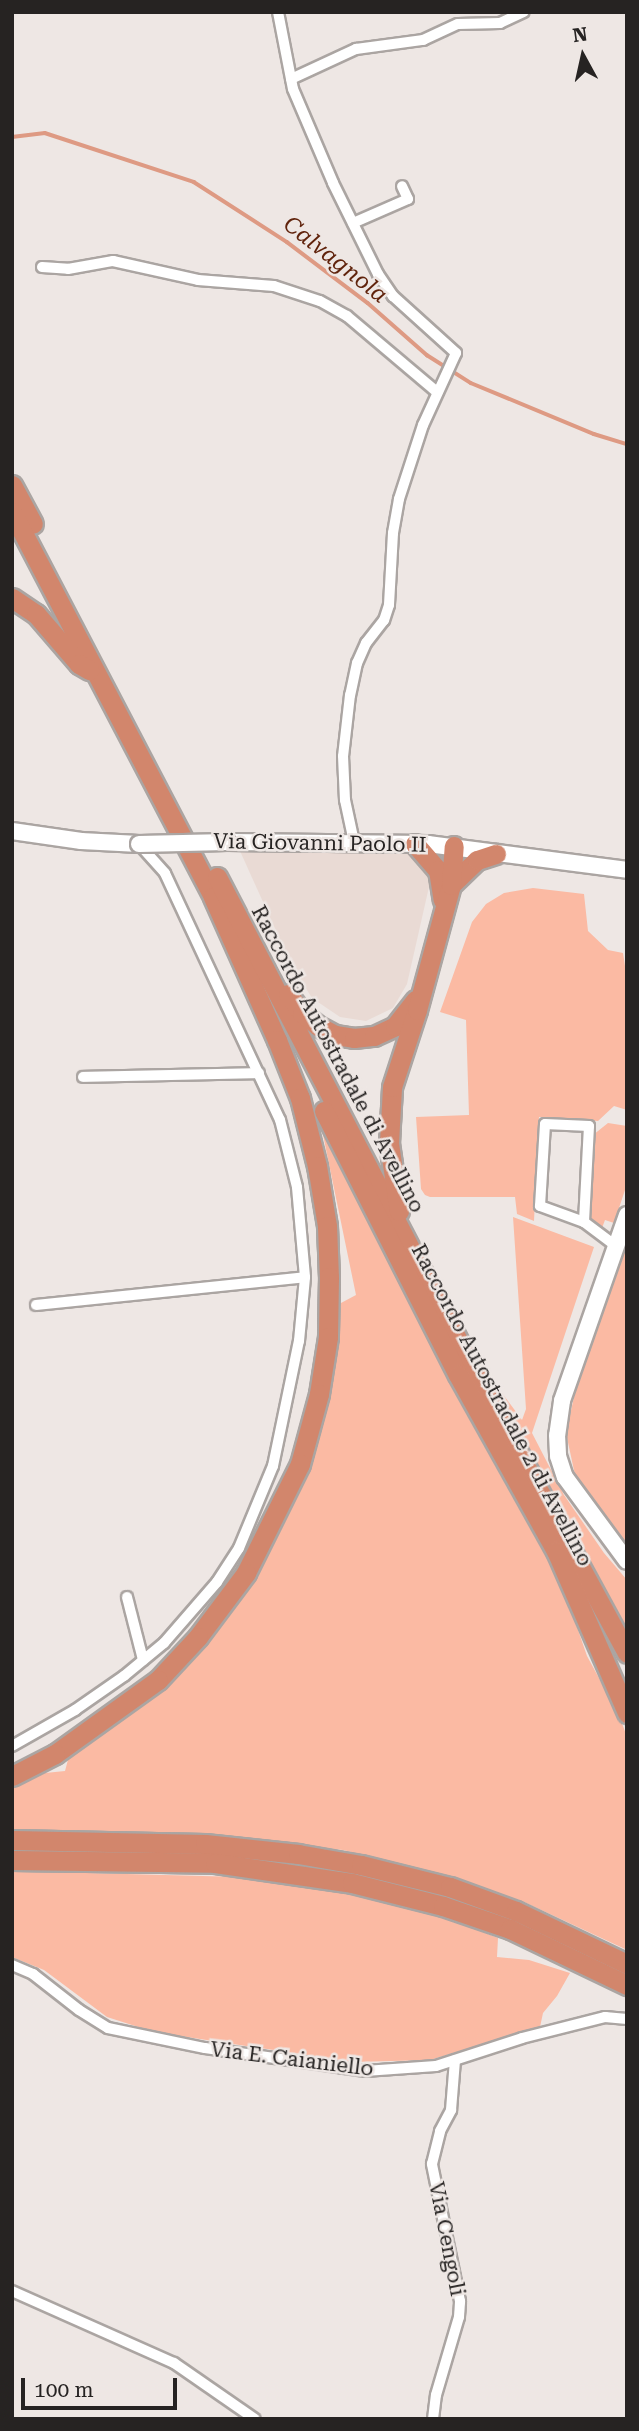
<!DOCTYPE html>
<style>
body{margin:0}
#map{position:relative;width:639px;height:2431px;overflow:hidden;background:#eee7e4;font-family:"Roboto Serif",serif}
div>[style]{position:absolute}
.built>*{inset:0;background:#e9dad4}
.green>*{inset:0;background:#fbbaa3}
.stream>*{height:3.5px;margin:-1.75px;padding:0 1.75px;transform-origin:1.75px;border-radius:1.75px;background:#de9a83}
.roads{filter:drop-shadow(2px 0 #aba5a2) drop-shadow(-2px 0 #aba5a2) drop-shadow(0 2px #aba5a2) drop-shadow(0 -2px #aba5a2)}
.street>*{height:10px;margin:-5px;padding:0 5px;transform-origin:5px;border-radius:5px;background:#fff}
.secondary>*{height:16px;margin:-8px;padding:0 8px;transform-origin:8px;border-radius:8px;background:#fff}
.highway>*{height:19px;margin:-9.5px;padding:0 9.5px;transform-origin:9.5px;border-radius:9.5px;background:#d2866c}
.bridges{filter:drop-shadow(2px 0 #aba5a2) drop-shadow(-2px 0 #aba5a2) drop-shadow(0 2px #aba5a2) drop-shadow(0 -2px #aba5a2)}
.secondary-bridge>*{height:16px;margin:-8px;padding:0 8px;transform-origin:8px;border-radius:8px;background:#fff}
span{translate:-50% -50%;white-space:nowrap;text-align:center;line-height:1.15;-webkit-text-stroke:5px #eee7e4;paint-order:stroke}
.street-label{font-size:21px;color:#262322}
.water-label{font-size:23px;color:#60230c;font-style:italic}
.frame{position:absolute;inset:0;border:14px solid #262322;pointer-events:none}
.north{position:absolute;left:548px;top:21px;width:70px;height:70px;-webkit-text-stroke:5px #eee7e4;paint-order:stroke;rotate:352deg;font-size:19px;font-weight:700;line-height:28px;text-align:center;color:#262322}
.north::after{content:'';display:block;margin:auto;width:24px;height:32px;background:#262322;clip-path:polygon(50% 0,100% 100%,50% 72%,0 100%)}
.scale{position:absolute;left:21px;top:2378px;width:156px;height:32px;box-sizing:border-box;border:4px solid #262322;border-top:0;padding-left:9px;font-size:21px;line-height:24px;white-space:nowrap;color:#262322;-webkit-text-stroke:5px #eee7e4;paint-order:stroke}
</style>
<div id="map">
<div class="built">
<div style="clip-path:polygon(378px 849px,413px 853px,424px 858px,431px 878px,407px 984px,393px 1008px,366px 1021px,340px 1017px,312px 998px,292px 966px,240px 851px)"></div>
</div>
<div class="green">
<div style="clip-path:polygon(533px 888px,584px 894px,588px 931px,608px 950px,623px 953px,627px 979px,627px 1110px,614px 1106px,598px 1121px,539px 1117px,534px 1221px,517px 1214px,515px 1197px,430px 1197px,425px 1195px,421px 1189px,416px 1117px,469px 1115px,466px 1020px,440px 1012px,472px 922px,486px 904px,504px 893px)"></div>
<div style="clip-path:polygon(608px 1123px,627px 1126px,627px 1184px,614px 1223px,605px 1220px,602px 1228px,591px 1219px,590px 1213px,593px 1135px)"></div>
<div style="clip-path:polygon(321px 1125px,558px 1572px,587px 1656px,619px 1715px,627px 1737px,625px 1949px,522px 1901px,437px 1873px,343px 1850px,187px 1833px,12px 1831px,12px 1784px,35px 1774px,65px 1771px,69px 1756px,139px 1705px,189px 1661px,251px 1583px,287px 1517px,319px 1436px,341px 1303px,356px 1295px)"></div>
<div style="clip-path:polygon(513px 1217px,594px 1247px,532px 1433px,564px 1495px,604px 1553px,627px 1580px,627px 1641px,500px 1404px,489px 1375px,522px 1420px,526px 1409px)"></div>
<div style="clip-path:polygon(627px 1240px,625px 1332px,627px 1546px,575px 1475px,566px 1433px,576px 1388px)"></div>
<div style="clip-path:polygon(12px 1871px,241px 1877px,344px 1893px,458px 1922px,498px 1938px,497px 1957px,529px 1960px,570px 1973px,557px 1996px,543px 2013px,540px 2027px,430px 2060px,353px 2062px,154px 2032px,107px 2017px,44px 1970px,12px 1957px)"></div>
</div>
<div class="stream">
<div style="left:12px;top:137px;width:33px;rotate:-7deg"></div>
<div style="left:45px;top:133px;width:157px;rotate:18.2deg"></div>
<div style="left:194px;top:182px;width:111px;rotate:32.8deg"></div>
<div style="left:287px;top:242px;width:101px;rotate:37deg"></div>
<div style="left:368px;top:303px;width:79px;rotate:41.4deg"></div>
<div style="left:427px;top:355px;width:52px;rotate:32.5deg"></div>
<div style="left:471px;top:383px;width:133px;rotate:22.5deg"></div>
<div style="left:594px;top:434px;width:34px;rotate:17deg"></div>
</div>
<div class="roads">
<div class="street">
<div style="left:278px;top:12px;width:78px;rotate:79deg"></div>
<div style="left:293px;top:89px;width:102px;rotate:66.9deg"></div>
<div style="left:333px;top:183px;width:102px;rotate:63.7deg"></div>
<div style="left:378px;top:274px;width:27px;rotate:56deg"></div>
<div style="left:393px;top:296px;width:85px;rotate:42.1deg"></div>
<div style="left:456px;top:353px;width:79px;rotate:114.6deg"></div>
<div style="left:423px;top:425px;width:78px;rotate:108deg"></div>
<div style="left:399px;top:499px;width:35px;rotate:100deg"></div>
<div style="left:393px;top:533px;width:72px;rotate:93.2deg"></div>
<div style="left:389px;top:605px;width:16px;rotate:108deg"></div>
<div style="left:384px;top:620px;width:29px;rotate:128deg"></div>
<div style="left:366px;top:643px;width:22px;rotate:114deg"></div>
<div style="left:357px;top:663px;width:33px;rotate:102deg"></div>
<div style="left:350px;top:695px;width:61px;rotate:96.5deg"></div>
<div style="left:343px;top:756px;width:44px;rotate:87.4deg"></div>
<div style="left:345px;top:800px;width:43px;rotate:77.9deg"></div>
<div style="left:291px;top:79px;width:72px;rotate:-24.8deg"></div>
<div style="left:356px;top:49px;width:68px;rotate:-7.7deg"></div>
<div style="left:423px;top:40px;width:38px;rotate:-25deg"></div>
<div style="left:458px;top:24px;width:42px;rotate:-1.4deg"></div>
<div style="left:500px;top:23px;width:26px;rotate:-25deg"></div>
<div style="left:353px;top:223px;width:60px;rotate:-23.6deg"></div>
<div style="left:408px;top:199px;width:14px;rotate:-115deg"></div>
<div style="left:42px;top:267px;width:26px;rotate:4deg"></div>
<div style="left:68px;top:269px;width:46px;rotate:-10.1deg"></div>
<div style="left:113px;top:261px;width:87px;rotate:12.6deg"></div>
<div style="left:198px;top:280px;width:76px;rotate:4.5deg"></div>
<div style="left:274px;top:286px;width:48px;rotate:18.1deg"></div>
<div style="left:320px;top:301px;width:31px;rotate:29deg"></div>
<div style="left:347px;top:316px;width:118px;rotate:40.2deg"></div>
<div style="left:83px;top:1077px;width:176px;rotate:-1.3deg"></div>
<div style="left:584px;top:1222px;width:47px;rotate:-160deg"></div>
<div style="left:540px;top:1206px;width:82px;rotate:-86.5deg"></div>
<div style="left:545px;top:1124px;width:44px;rotate:2.6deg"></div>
<div style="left:589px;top:1126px;width:96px;rotate:93deg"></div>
<div style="left:584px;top:1222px;width:40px;rotate:37deg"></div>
<div style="left:36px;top:1305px;width:270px;rotate:-5.9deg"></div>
<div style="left:127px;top:1597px;width:65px;rotate:75.7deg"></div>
<div style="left:12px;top:1746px;width:73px;rotate:-29.7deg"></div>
<div style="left:75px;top:1710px;width:60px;rotate:-34.8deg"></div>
<div style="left:124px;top:1676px;width:52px;rotate:-39.5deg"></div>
<div style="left:164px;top:1643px;width:81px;rotate:-49deg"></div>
<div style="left:217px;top:1582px;width:40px;rotate:-57.1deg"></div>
<div style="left:239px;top:1548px;width:89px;rotate:-67.5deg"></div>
<div style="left:273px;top:1466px;width:128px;rotate:-78.3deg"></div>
<div style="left:299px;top:1341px;width:64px;rotate:-84.6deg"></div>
<div style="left:305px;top:1277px;width:90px;rotate:-95.1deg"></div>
<div style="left:297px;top:1187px;width:69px;rotate:-104.2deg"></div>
<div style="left:280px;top:1120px;width:272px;rotate:-115deg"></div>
<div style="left:165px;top:873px;width:39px;rotate:-132deg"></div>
<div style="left:12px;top:1965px;width:23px;rotate:23deg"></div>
<div style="left:33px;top:1974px;width:58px;rotate:38deg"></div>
<div style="left:79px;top:2010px;width:34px;rotate:32deg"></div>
<div style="left:108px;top:2028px;width:99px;rotate:11.7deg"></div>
<div style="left:205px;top:2048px;width:162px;rotate:8.2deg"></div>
<div style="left:365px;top:2071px;width:71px;rotate:-4deg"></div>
<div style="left:436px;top:2066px;width:90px;rotate:-18deg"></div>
<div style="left:522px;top:2038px;width:86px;rotate:-14.2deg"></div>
<div style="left:605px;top:2017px;width:22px;rotate:5deg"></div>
<div style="left:12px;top:2291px;width:177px;rotate:24deg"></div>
<div style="left:174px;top:2363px;width:98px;rotate:34.7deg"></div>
<div style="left:433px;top:2419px;width:24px;rotate:-83deg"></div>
<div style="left:436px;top:2395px;width:81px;rotate:-73.6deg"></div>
<div style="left:459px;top:2317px;width:16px;rotate:-86deg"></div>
<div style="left:460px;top:2301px;width:140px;rotate:-101.6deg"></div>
<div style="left:432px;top:2164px;width:34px;rotate:-76deg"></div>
<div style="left:440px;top:2131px;width:24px;rotate:-62deg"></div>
<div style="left:451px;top:2110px;width:50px;rotate:-85.4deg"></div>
</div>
<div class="secondary">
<div style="left:12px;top:831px;width:70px;rotate:8.2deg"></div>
<div style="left:81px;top:841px;width:58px;rotate:3deg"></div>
<div style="left:227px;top:842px;width:201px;rotate:0.6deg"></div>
<div style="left:428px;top:844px;width:201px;rotate:7.4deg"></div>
<div style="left:627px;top:1215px;width:197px;rotate:109.3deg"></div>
<div style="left:562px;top:1401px;width:34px;rotate:98deg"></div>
<div style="left:557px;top:1435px;width:21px;rotate:87deg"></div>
<div style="left:558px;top:1456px;width:22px;rotate:72deg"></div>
<div style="left:565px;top:1477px;width:104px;rotate:53.6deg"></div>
</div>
<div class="highway">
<div style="left:12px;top:485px;width:44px;rotate:61.7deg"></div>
<div style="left:12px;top:512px;width:434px;rotate:62.4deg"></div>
<div style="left:213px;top:897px;width:157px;rotate:65.9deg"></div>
<div style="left:277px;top:1040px;width:62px;rotate:68.4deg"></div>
<div style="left:300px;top:1098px;width:70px;rotate:76deg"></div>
<div style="left:317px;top:1166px;width:61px;rotate:80.5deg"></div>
<div style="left:327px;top:1226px;width:51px;rotate:87.8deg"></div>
<div style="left:329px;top:1277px;width:60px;rotate:91deg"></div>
<div style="left:328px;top:1337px;width:58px;rotate:99deg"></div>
<div style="left:319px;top:1394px;width:73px;rotate:105.2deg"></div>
<div style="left:300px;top:1464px;width:122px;rotate:116.4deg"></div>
<div style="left:246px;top:1573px;width:80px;rotate:126.9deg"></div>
<div style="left:198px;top:1637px;width:59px;rotate:132.9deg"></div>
<div style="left:158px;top:1680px;width:127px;rotate:144.3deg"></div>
<div style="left:55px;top:1754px;width:48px;rotate:152.9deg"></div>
<div style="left:12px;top:598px;width:29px;rotate:34deg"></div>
<div style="left:36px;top:614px;width:66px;rotate:49.3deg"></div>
<div style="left:79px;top:664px;width:12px;rotate:31deg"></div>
<div style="left:415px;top:844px;width:35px;rotate:49deg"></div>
<div style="left:438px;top:870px;width:30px;rotate:81deg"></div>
<div style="left:217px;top:877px;width:561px;rotate:62.52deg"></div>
<div style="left:476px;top:1375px;width:316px;rotate:61.5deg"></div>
<div style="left:451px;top:885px;width:36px;rotate:-44deg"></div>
<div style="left:477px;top:860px;width:20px;rotate:-18deg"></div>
<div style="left:288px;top:994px;width:24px;rotate:54deg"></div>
<div style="left:302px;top:1013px;width:21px;rotate:39deg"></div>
<div style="left:318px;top:1026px;width:19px;rotate:28deg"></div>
<div style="left:335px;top:1035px;width:19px;rotate:9deg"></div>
<div style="left:354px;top:1038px;width:20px;rotate:-6deg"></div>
<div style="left:374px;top:1036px;width:23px;rotate:-25deg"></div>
<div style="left:395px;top:1026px;width:33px;rotate:-52deg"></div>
<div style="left:324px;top:1111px;width:296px;rotate:63.1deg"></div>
<div style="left:458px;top:1375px;width:201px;rotate:60.9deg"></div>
<div style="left:556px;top:1551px;width:177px;rotate:66.3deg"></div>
<div style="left:399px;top:1211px;width:69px;rotate:-98.4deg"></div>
<div style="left:389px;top:1143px;width:56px;rotate:-86.9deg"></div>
<div style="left:392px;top:1087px;width:81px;rotate:-72deg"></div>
<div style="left:417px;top:1010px;width:130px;rotate:-74.8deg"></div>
<div style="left:451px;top:885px;width:39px;rotate:-86deg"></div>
<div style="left:12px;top:1840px;width:193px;rotate:1.2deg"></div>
<div style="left:205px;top:1844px;width:94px;rotate:6.1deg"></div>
<div style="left:298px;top:1854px;width:64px;rotate:9.9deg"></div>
<div style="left:361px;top:1865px;width:92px;rotate:13.9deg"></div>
<div style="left:450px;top:1887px;width:70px;rotate:20deg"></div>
<div style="left:516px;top:1911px;width:123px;rotate:25.5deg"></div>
<div style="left:12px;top:1860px;width:203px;rotate:0.8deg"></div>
<div style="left:215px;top:1863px;width:138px;rotate:8.3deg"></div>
<div style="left:352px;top:1883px;width:94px;rotate:14.2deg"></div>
<div style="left:443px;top:1906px;width:71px;rotate:18.9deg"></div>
<div style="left:510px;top:1929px;width:130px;rotate:25.6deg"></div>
</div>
</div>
<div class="bridges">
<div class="secondary-bridge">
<div style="left:139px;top:844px;width:88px;rotate:-1.3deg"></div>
</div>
</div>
<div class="street-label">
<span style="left:320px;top:843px;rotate:1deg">Via Giovanni Paolo II</span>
<span style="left:338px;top:1059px;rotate:62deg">Raccordo Autostradale di Avellino</span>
<span style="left:502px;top:1405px;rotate:62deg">Raccordo Autostradale 2 di Avellino</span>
<span style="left:292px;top:2059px;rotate:7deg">Via E. Caianiello</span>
<span style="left:447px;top:2239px;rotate:79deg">Via Cengoli</span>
</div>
<div class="water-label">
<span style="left:335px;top:260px;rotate:38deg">Calvagnola</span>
</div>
<div class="frame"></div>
<div class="north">N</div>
<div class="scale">100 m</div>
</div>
